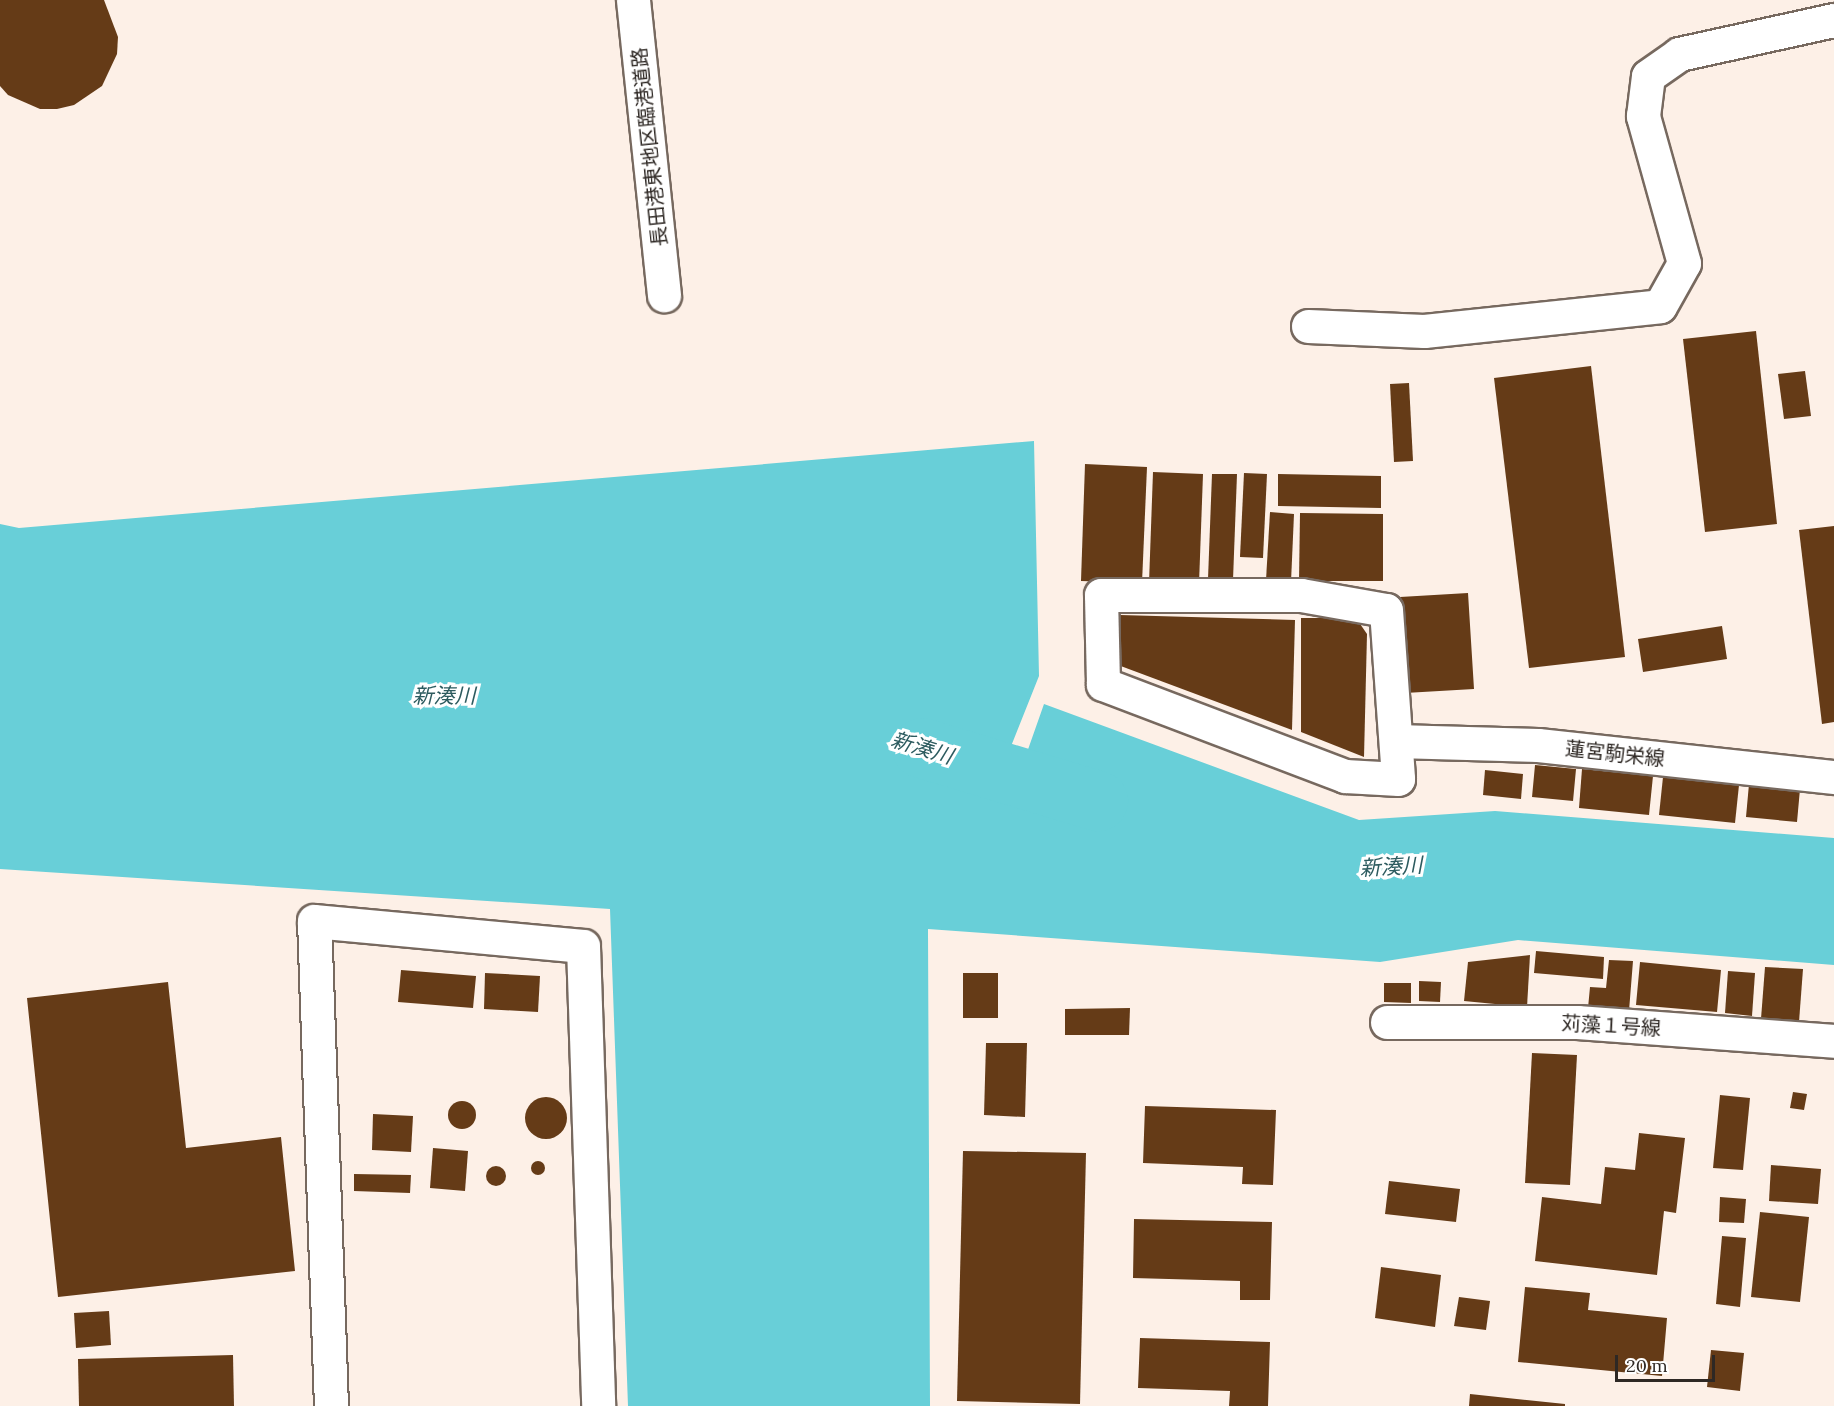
<!DOCTYPE html>
<meta charset="utf-8">
<style>
body{margin:0}
#map{position:relative;width:1834px;height:1406px;overflow:hidden;background:#fdf0e7;font-family:Lora,"Noto Sans JP",serif}
div>[style]{position:absolute}
.water>*{inset:0;background:#68cfd8}
.river>*{height:60px;margin:-30px;padding:0 30px;transform-origin:30px;border-radius:30px;background:#68cfd8}
.building>*{inset:0;background:#653b17}
.round{border-radius:50%}
.roads{filter:drop-shadow(2px 0 #77695f) drop-shadow(-2px 0 #77695f) drop-shadow(0 2px #77695f) drop-shadow(0 -2px #77695f)}
.minor>*{height:33px;margin:-16.5px;padding:0 16.5px;transform-origin:16.5px;border-radius:16.5px;background:#fff}
span{translate:-50% -50%;white-space:nowrap;text-align:center;line-height:1.15;-webkit-text-stroke:6px #fff;paint-order:stroke}
.street-label{font-size:20px;color:#2e2824}
.water-label{font-size:21px;color:#2d5b5f;font-style:italic}
.scale{position:absolute;left:1615px;top:1355px;width:100px;height:27px;box-sizing:border-box;border:3px solid #2e2824;border-top:0;padding-left:8px;font-size:18px;line-height:21px;white-space:nowrap;color:#2e2824;-webkit-text-stroke:4px #fff;paint-order:stroke}
</style>
<div id="map">
<div class="water">
<div style="clip-path:polygon(1034px 441px,1039px 676px,994px 789px,1012px 795px,1044px 704px,1359px 820px,1495px 811px,1834px 838px,1834px 965px,1518px 940px,1380px 962px,928px 929px,930px 1406px,628px 1406px,610px 909px,0 869px,0 524px,19px 528px)"></div>
</div>
<div class="river">
<div style="left:922px;top:748px;width:184px;rotate:16.8deg"></div>
</div>
<div class="building">
<div style="clip-path:polygon(0 0,104px 0,118px 37px,117px 54px,102px 86px,74px 105px,57px 109px,40px 109px,8px 95px,0 86px)"></div>
<div style="clip-path:polygon(1756px 331px,1777px 524px,1705px 532px,1683px 339px)"></div>
<div style="clip-path:polygon(1591px 366px,1625px 657px,1529px 668px,1494px 378px)"></div>
<div style="clip-path:polygon(1805px 371px,1811px 416px,1784px 419px,1778px 374px)"></div>
<div style="clip-path:polygon(1409px 383px,1413px 461px,1394px 462px,1390px 384px)"></div>
<div style="clip-path:polygon(1085px 464px,1147px 467px,1142px 583px,1081px 581px)"></div>
<div style="clip-path:polygon(1153px 472px,1203px 474px,1199px 584px,1149px 583px)"></div>
<div style="clip-path:polygon(1244px 473px,1267px 474px,1263px 558px,1240px 557px)"></div>
<div style="clip-path:polygon(1212px 474px,1237px 474px,1233px 580px,1208px 579px)"></div>
<div style="clip-path:polygon(1278px 474px,1381px 476px,1381px 508px,1278px 506px)"></div>
<div style="clip-path:polygon(1270px 512px,1294px 514px,1291px 582px,1266px 580px)"></div>
<div style="clip-path:polygon(1300px 513px,1383px 514px,1383px 581px,1299px 581px)"></div>
<div style="clip-path:polygon(1834px 526px,1834px 722px,1822px 724px,1799px 530px)"></div>
<div style="clip-path:polygon(1468px 593px,1474px 689px,1405px 693px,1400px 597px)"></div>
<div style="clip-path:polygon(1120px 615px,1295px 620px,1292px 730px,1118px 665px)"></div>
<div style="clip-path:polygon(1301px 618px,1356px 618px,1367px 634px,1364px 757px,1301px 732px)"></div>
<div style="clip-path:polygon(1722px 626px,1727px 659px,1643px 672px,1638px 639px)"></div>
<div style="clip-path:polygon(1535px 765px,1576px 769px,1573px 801px,1532px 797px)"></div>
<div style="clip-path:polygon(1582px 769px,1653px 776px,1649px 815px,1579px 808px)"></div>
<div style="clip-path:polygon(1485px 770px,1523px 774px,1521px 799px,1483px 795px)"></div>
<div style="clip-path:polygon(1663px 777px,1739px 785px,1735px 823px,1659px 815px)"></div>
<div style="clip-path:polygon(1749px 784px,1800px 789px,1797px 822px,1746px 817px)"></div>
<div style="clip-path:polygon(1536px 951px,1604px 957px,1603px 979px,1534px 973px)"></div>
<div style="clip-path:polygon(1530px 955px,1527px 1007px,1464px 1001px,1468px 962px)"></div>
<div style="clip-path:polygon(1609px 960px,1633px 961px,1629px 1011px,1588px 1008px,1590px 987px,1606px 988px)"></div>
<div style="clip-path:polygon(1640px 962px,1721px 970px,1717px 1012px,1636px 1005px)"></div>
<div style="clip-path:polygon(1765px 967px,1803px 969px,1799px 1022px,1761px 1019px)"></div>
<div style="clip-path:polygon(401px 970px,476px 976px,473px 1008px,398px 1002px)"></div>
<div style="clip-path:polygon(1728px 971px,1755px 973px,1752px 1016px,1725px 1013px)"></div>
<div style="clip-path:polygon(485px 973px,540px 976px,538px 1012px,484px 1009px)"></div>
<div style="clip-path:polygon(963px 973px,998px 973px,998px 1018px,963px 1018px)"></div>
<div style="clip-path:polygon(1419px 981px,1441px 982px,1440px 1002px,1419px 1001px)"></div>
<div style="clip-path:polygon(168px 982px,186px 1148px,281px 1137px,295px 1271px,58px 1297px,27px 998px)"></div>
<div style="clip-path:polygon(1384px 983px,1411px 983px,1411px 1003px,1384px 1002px)"></div>
<div style="clip-path:polygon(1130px 1008px,1129px 1035px,1065px 1035px,1065px 1009px)"></div>
<div style="clip-path:polygon(986px 1043px,1027px 1043px,1025px 1117px,984px 1115px)"></div>
<div style="clip-path:polygon(1532px 1053px,1577px 1055px,1570px 1185px,1525px 1183px)"></div>
<div style="clip-path:polygon(1793px 1092px,1807px 1094px,1804px 1110px,1790px 1108px)"></div>
<div style="clip-path:polygon(1720px 1095px,1750px 1098px,1743px 1170px,1713px 1168px)"></div>
<div class="round" style="left:525px;top:1097px;width:42px;height:42px"></div>
<div class="round" style="left:448px;top:1101px;width:28px;height:28px"></div>
<div style="clip-path:polygon(1145px 1106px,1276px 1110px,1273px 1185px,1242px 1184px,1243px 1167px,1143px 1163px)"></div>
<div style="clip-path:polygon(373px 1114px,413px 1116px,411px 1152px,372px 1150px)"></div>
<div style="clip-path:polygon(1639px 1133px,1685px 1138px,1676px 1213px,1664px 1211px,1657px 1275px,1535px 1261px,1542px 1197px,1601px 1204px,1605px 1167px,1635px 1170px)"></div>
<div style="clip-path:polygon(433px 1148px,468px 1151px,465px 1191px,430px 1188px)"></div>
<div style="clip-path:polygon(963px 1151px,1086px 1153px,1080px 1404px,957px 1401px)"></div>
<div class="round" style="left:531px;top:1161px;width:14px;height:14px"></div>
<div style="clip-path:polygon(1771px 1165px,1821px 1169px,1818px 1204px,1769px 1201px)"></div>
<div class="round" style="left:486px;top:1166px;width:20px;height:20px"></div>
<div style="clip-path:polygon(354px 1174px,411px 1175px,410px 1193px,354px 1191px)"></div>
<div style="clip-path:polygon(1389px 1181px,1460px 1189px,1456px 1222px,1385px 1214px)"></div>
<div style="clip-path:polygon(1720px 1197px,1746px 1199px,1744px 1223px,1719px 1222px)"></div>
<div style="clip-path:polygon(1760px 1212px,1809px 1217px,1800px 1302px,1751px 1297px)"></div>
<div style="clip-path:polygon(1134px 1219px,1272px 1222px,1270px 1300px,1240px 1300px,1240px 1281px,1133px 1278px)"></div>
<div style="clip-path:polygon(1722px 1236px,1746px 1238px,1740px 1307px,1716px 1304px)"></div>
<div style="clip-path:polygon(1381px 1267px,1441px 1275px,1435px 1327px,1375px 1318px)"></div>
<div style="clip-path:polygon(1525px 1287px,1590px 1293px,1588px 1310px,1667px 1318px,1662px 1376px,1518px 1362px)"></div>
<div style="clip-path:polygon(1459px 1297px,1490px 1301px,1486px 1330px,1454px 1326px)"></div>
<div style="clip-path:polygon(109px 1311px,111px 1345px,76px 1348px,74px 1313px)"></div>
<div style="clip-path:polygon(1140px 1338px,1270px 1342px,1268px 1406px,1229px 1406px,1230px 1391px,1138px 1388px)"></div>
<div style="clip-path:polygon(1711px 1350px,1744px 1353px,1740px 1391px,1707px 1387px)"></div>
<div style="clip-path:polygon(233px 1355px,234px 1406px,79px 1406px,78px 1359px)"></div>
<div style="clip-path:polygon(1470px 1394px,1565px 1404px,1565px 1406px,1469px 1406px)"></div>
</div>
<div class="roads">
<div class="minor">
<div style="left:633px;top:0;width:297px;rotate:84deg"></div>
<div style="left:1308px;top:326px;width:116px;rotate:2.5deg"></div>
<div style="left:1424px;top:331px;width:237px;rotate:-6deg"></div>
<div style="left:1660px;top:306px;width:49px;rotate:-60.8deg"></div>
<div style="left:1684px;top:263px;width:153px;rotate:-105.6deg"></div>
<div style="left:1643px;top:116px;width:40px;rotate:-82.9deg"></div>
<div style="left:1648px;top:76px;width:38px;rotate:-35deg"></div>
<div style="left:1679px;top:54px;width:159px;rotate:-12.4deg"></div>
<div style="left:1101px;top:595px;width:200px"></div>
<div style="left:1301px;top:595px;width:86px;rotate:10deg"></div>
<div style="left:1386px;top:610px;width:169px;rotate:85.9deg"></div>
<div style="left:1398px;top:779px;width:53px;rotate:-176.8deg"></div>
<div style="left:1345px;top:776px;width:259px;rotate:-159.2deg"></div>
<div style="left:1103px;top:684px;width:89px;rotate:-91.3deg"></div>
<div style="left:1396px;top:741px;width:142px;rotate:1.6deg"></div>
<div style="left:1538px;top:745px;width:298px;rotate:6.2deg"></div>
<div style="left:1387px;top:1022px;width:190px"></div>
<div style="left:1577px;top:1022px;width:258px;rotate:4.2deg"></div>
<div style="left:331px;top:1406px;width:485px;rotate:-92deg"></div>
<div style="left:314px;top:921px;width:270px;rotate:5.3deg"></div>
<div style="left:583px;top:946px;width:460px;rotate:88.1deg"></div>
</div>
</div>
<div class="street-label">
<span style="left:649px;top:147px;rotate:-96deg">長田港東地区臨港道路</span>
<span style="left:1615px;top:753px;rotate:6deg">蓮宮駒栄線</span>
<span style="left:1611px;top:1025px;rotate:3deg">苅藻１号線</span>
</div>
<div class="water-label">
<span style="left:444px;top:696px">新湊川</span>
<span style="left:922px;top:748px;rotate:17deg">新湊川</span>
<span style="left:1391px;top:867px;rotate:-3deg">新湊川</span>
</div>
<div class="scale">20 m</div>
</div>
